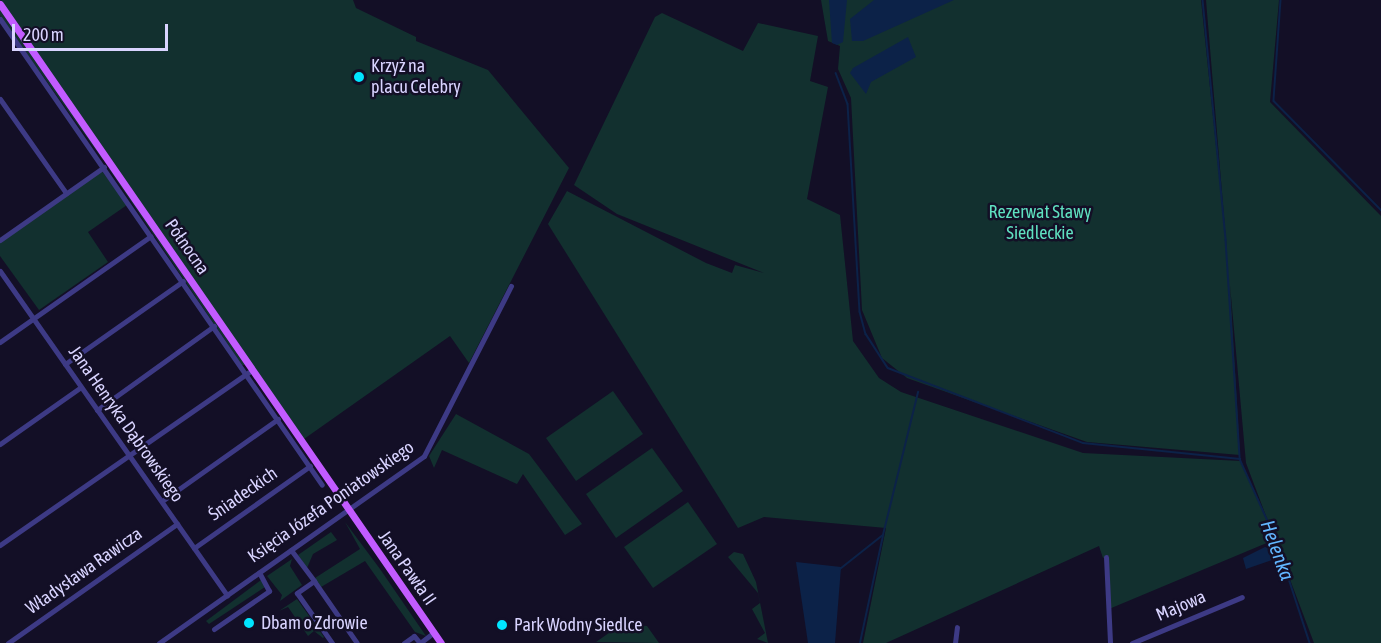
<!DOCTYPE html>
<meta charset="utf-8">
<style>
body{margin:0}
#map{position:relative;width:1381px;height:643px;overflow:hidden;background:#130f26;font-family:"Asap Condensed",sans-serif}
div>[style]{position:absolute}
.green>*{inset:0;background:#12302f}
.water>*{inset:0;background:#0c2248}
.stream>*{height:1.5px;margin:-0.75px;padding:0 0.75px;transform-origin:0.75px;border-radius:0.75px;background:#0c2248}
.minor>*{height:5px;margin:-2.5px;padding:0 2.5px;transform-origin:2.5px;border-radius:2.5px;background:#3d3a85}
.major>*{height:7px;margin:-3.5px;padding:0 3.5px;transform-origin:3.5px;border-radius:3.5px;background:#c25bff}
.dots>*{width:16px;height:16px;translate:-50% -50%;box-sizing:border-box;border:3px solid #130f26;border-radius:50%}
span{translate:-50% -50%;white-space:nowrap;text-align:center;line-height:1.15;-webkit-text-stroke:5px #130f26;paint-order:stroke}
.poi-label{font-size:18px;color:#d9d4ff}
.left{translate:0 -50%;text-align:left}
.park-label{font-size:18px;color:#5fe0c0}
.street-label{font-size:18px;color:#d9d4ff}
.water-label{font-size:20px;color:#62b6ff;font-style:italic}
.scale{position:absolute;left:12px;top:24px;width:156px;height:27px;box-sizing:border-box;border:3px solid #d9d4ff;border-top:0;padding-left:8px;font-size:18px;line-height:21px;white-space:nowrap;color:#d9d4ff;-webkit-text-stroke:4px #130f26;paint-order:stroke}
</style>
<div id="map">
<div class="green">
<div style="clip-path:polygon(1px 0,353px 0,356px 8px,416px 37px,416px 41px,488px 70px,569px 168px,469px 363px,450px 336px,304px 439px)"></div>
<div style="clip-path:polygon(821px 0,1201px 0,1227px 253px,1206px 0,1279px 0,1270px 102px,1381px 216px,1381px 643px,1314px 643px,1246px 463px,1230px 285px,1240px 455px,1087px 442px,907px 378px,882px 358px,862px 310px,851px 98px,838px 69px,840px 46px,828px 41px)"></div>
<div style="clip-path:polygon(0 8px,104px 159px,103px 160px,0 16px)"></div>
<div style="clip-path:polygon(662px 13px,743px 51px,758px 23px,818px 36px,810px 81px,828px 87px,807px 199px,840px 215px,853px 341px,879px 378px,901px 392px,1083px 453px,1241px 461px,1276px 539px,1109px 609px,1109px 556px,1103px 558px,1099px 546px,886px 643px,863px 643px,886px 528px,764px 517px,738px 528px,548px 224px,567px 191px,706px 263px,732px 273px,735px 265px,764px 273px,617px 214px,574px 185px,655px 17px)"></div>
<div style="clip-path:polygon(109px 169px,110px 169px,245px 365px,242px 365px)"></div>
<div style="clip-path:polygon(102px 171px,127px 205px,88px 232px,108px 262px,39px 310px,0 256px,0 242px)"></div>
<div style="clip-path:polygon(613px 391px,643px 434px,576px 481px,546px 438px)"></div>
<div style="clip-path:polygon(456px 414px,529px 454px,582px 524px,565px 535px,523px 474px,517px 484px,442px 450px,434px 468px,429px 456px)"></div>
<div style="clip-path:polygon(652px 448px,683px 491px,616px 538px,586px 494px)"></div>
<div style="clip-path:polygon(688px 502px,717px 544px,653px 588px,624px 547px)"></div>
<div style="clip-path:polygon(345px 522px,380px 569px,426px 636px,415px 632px,365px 561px,321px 587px,315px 578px,360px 549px)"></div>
<div style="clip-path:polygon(331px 532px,337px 540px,313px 554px,307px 568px,298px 555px)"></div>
<div style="clip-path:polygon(734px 552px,743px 554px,756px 582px,768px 643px,757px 639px,765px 633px,752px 609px,760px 603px,758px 593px,728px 557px)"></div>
<div style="clip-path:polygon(292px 559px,290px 566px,302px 585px,280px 601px,282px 595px,267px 576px)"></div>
<div style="clip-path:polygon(261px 580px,265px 587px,209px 624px,206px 621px)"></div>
<div style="clip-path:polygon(297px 599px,324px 637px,323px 638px,314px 631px,308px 636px,288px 607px,279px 611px)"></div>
<div style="clip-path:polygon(636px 625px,647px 626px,659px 643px,596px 642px,616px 628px,625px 632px)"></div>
</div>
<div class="water">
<div style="clip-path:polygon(829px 0,847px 0,843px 42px,837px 45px,832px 43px)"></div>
<div style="clip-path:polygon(874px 0,954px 0,863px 41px,852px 41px,850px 19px)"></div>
<div style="clip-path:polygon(908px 37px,916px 57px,871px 82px,866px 94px,850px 73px,853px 68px)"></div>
<div style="clip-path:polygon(1265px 547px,1271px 549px,1272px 560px,1246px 569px,1243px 558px)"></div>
<div style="clip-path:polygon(796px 562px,841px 567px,835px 643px,808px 643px)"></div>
</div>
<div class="stream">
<div style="left:1203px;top:0;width:241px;rotate:84.5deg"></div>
<div style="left:1226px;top:240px;width:219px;rotate:86.3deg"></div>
<div style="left:1240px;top:459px;width:88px;rotate:65.8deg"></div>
<div style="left:1276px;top:539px;width:109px;rotate:71.9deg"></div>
<div style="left:1281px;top:0;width:101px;rotate:94deg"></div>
<div style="left:1274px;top:101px;width:153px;rotate:45.5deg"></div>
<div style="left:836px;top:73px;width:33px;rotate:69deg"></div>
<div style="left:848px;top:104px;width:208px;rotate:86.7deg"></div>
<div style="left:860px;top:312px;width:23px;rotate:75deg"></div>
<div style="left:866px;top:334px;width:40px;rotate:57.1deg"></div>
<div style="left:888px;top:368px;width:209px;rotate:21deg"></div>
<div style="left:1083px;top:443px;width:158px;rotate:5.8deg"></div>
<div style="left:840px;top:569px;width:55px;rotate:-38.3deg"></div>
<div style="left:883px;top:535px;width:147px;rotate:-76.2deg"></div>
<div style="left:860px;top:643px;width:109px;rotate:-77.9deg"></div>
</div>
<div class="minor">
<div style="left:0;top:19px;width:566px;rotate:55.36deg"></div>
<div style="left:0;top:99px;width:115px;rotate:54.9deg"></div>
<div style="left:0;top:240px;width:127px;rotate:-35.1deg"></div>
<div style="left:0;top:271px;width:396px;rotate:55deg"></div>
<div style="left:0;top:342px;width:184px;rotate:-35.1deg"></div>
<div style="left:65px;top:364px;width:144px;rotate:-35.1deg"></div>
<div style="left:97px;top:410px;width:144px;rotate:-35.7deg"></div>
<div style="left:0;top:444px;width:99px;rotate:-35.1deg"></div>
<div style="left:162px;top:501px;width:142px;rotate:-35.3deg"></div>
<div style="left:0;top:545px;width:303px;rotate:-34.8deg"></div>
<div style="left:194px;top:548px;width:142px;rotate:-35.3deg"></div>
<div style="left:291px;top:550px;width:39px;rotate:53deg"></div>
<div style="left:314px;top:581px;width:21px;rotate:145deg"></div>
<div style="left:297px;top:593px;width:61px;rotate:55deg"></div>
<div style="left:1106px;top:557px;width:86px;rotate:87.3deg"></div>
<div style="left:314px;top:581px;width:75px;rotate:55.3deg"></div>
<div style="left:214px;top:629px;width:67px;rotate:-34.6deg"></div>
<div style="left:269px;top:591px;width:21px;rotate:-118deg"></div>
<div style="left:8px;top:643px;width:207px;rotate:-35.2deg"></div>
<div style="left:159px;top:643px;width:324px;rotate:-35.2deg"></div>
<div style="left:424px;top:456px;width:191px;rotate:-62.9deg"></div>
<div style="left:404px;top:643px;width:12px;rotate:-35deg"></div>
<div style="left:414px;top:636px;width:9px;rotate:49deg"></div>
<div style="left:420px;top:643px;width:18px;rotate:-38deg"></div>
<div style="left:955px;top:643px;width:16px;rotate:-83deg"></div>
<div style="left:1132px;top:643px;width:119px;rotate:-22.7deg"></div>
</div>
<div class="major">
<div style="left:0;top:4px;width:776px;rotate:55.39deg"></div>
</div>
<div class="dots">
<div style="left:359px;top:77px;background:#00e5ff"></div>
<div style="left:249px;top:623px;background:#00e5ff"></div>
<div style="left:502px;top:625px;background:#00e5ff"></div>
</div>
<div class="poi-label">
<span class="left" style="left:371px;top:77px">Krzyż na<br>placu Celebry</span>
<span class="left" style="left:261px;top:623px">Dbam o Zdrowie</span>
<span class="left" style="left:514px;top:625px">Park Wodny Siedlce</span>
</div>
<div class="park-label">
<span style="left:1040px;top:223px">Rezerwat Stawy<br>Siedleckie</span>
</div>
<div class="street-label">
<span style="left:187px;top:247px;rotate:55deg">Północna</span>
<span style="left:126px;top:424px;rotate:55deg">Jana Henryka Dąbrowskiego</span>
<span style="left:243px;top:494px;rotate:-35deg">Śniadeckich</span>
<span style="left:331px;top:502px;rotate:-35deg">Księcia Józefa Poniatowskiego</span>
<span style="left:407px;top:568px;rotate:55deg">Jana Pawła II</span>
<span style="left:84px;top:571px;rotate:-35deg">Władysława Rawicza</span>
<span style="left:1181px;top:606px;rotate:-23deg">Majowa</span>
</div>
<div class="water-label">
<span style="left:1278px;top:550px;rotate:70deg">Helenka</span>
</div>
<div class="scale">200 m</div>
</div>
